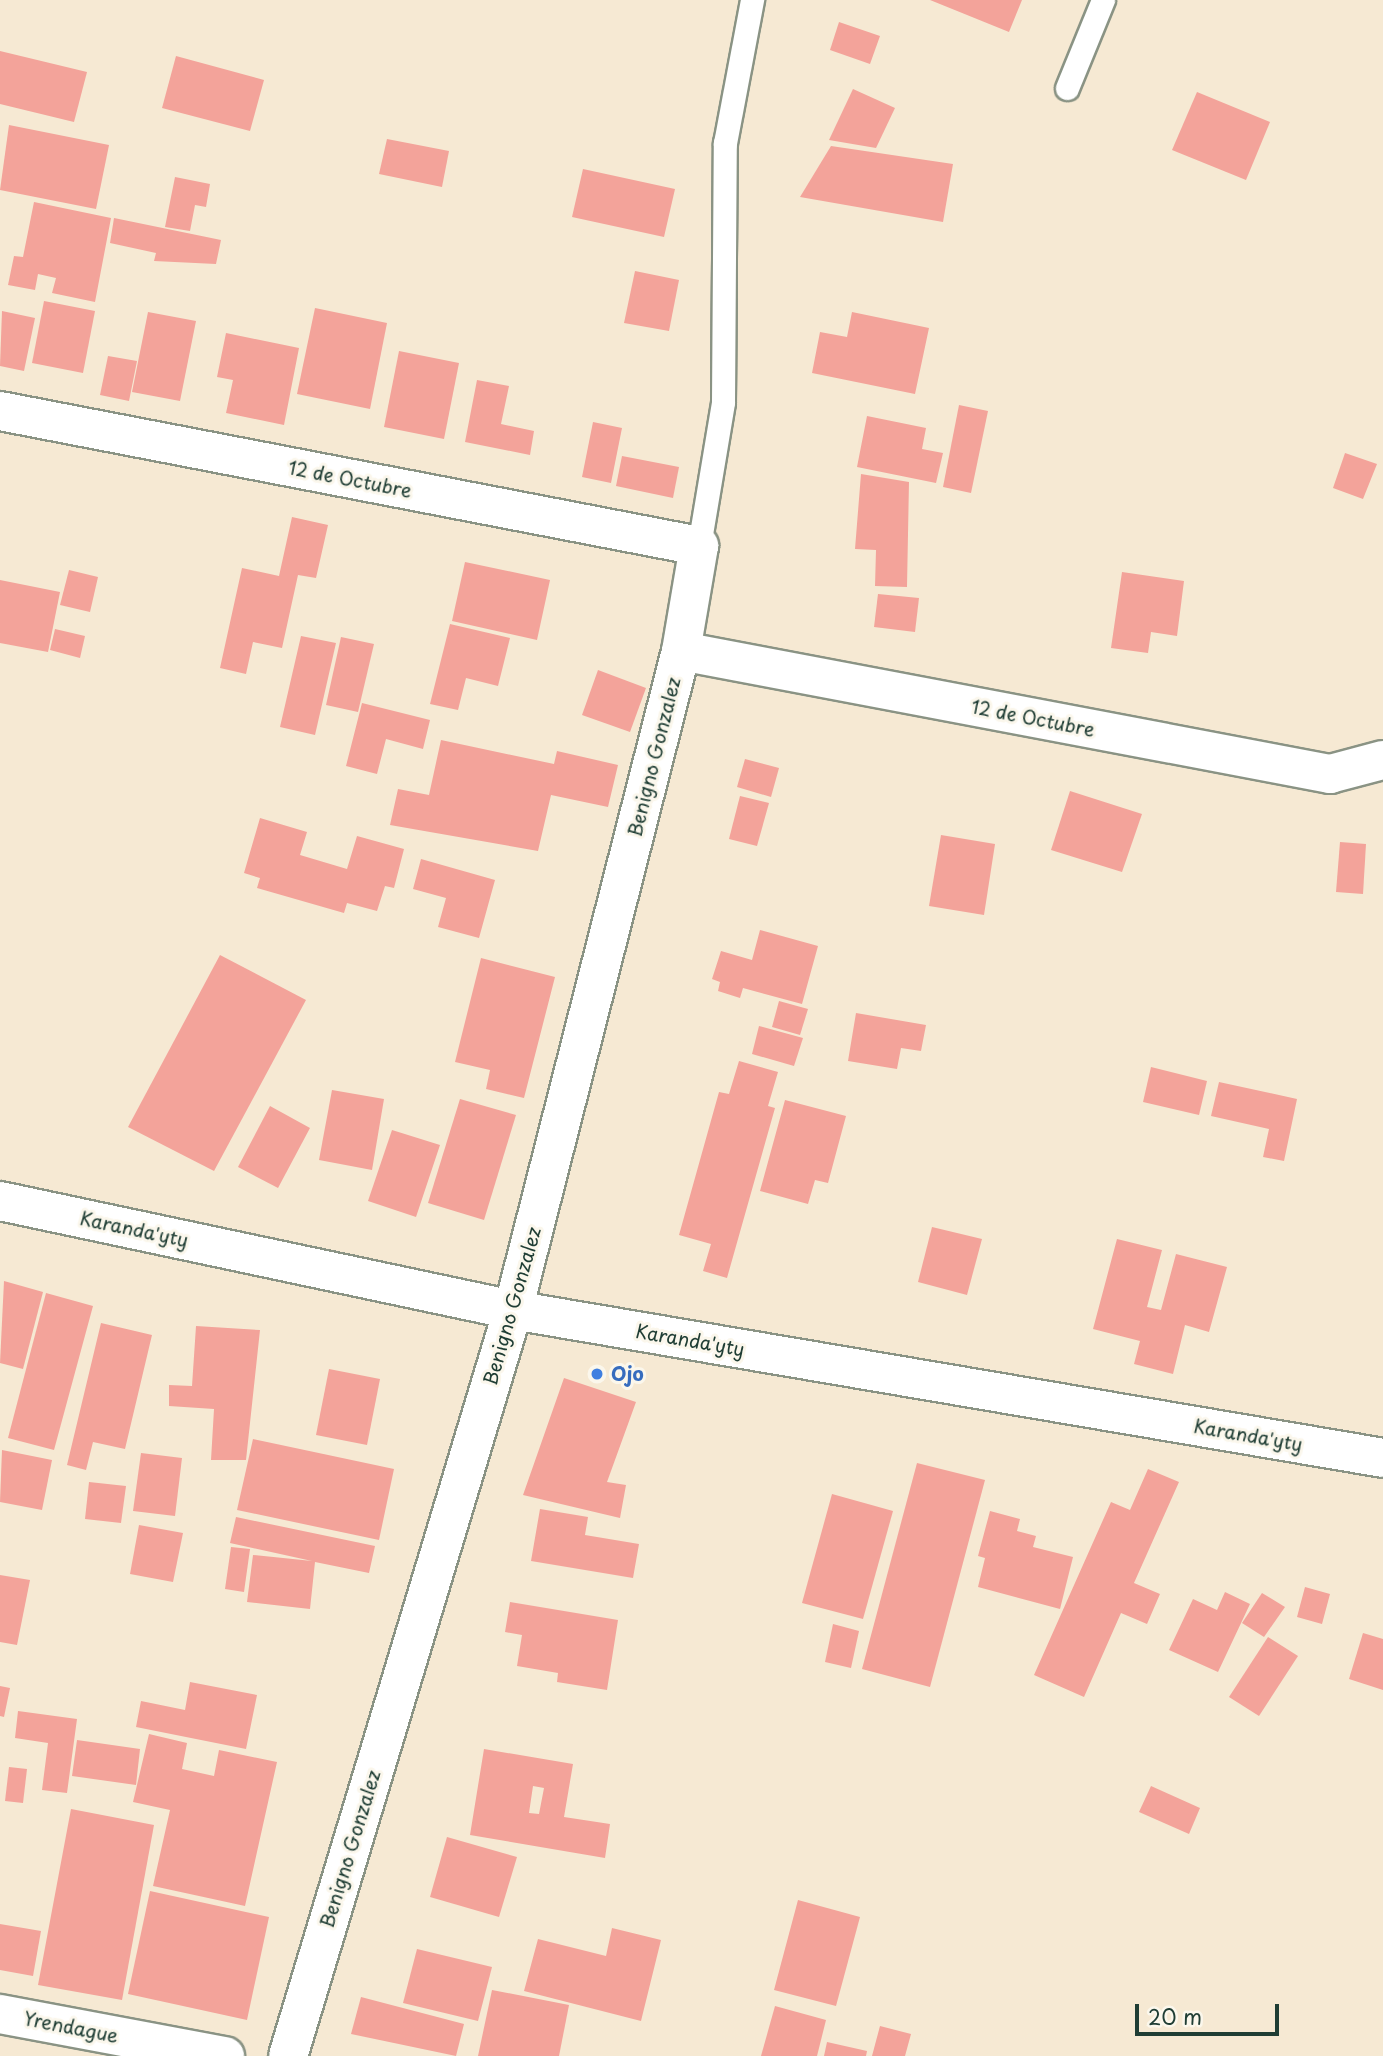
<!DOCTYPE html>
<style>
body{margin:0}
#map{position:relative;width:1383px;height:2056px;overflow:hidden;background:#f6e9d3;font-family:"Playpen Sans",sans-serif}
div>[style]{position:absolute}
.building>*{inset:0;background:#f3a39a}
.roads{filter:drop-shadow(2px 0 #8a9384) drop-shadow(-2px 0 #8a9384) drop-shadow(0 2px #8a9384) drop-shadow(0 -2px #8a9384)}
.lane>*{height:23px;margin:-11.5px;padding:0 11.5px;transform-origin:11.5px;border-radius:11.5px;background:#fff}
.street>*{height:38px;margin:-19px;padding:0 19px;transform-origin:19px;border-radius:19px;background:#fff}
.dots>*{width:19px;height:19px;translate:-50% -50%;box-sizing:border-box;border:4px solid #fbf7ec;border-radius:50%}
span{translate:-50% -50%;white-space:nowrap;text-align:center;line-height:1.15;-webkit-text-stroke:6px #fbf7ec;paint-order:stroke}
.street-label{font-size:19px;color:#1f3d34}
.shop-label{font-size:19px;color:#366cbe;font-weight:700}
.left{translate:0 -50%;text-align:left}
.scale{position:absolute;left:1135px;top:2004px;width:144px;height:32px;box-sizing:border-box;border:4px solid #1f3d34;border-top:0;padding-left:9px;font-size:21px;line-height:24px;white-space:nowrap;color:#1f3d34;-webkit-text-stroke:5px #fbf7ec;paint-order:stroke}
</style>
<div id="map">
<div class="building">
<div style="clip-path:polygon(930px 0,1022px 0,1009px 32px)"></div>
<div style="clip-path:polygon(839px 22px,880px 36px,870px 64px,830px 50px)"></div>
<div style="clip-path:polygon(0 51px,87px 72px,74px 122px,0 104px)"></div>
<div style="clip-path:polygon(176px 56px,264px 80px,250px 131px,162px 108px)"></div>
<div style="clip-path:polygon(853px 89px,895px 108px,876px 148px,829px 140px)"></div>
<div style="clip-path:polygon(1197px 92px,1270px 122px,1246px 180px,1172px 150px)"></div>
<div style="clip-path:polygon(9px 125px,109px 145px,96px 209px,0 190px)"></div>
<div style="clip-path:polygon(387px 139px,449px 151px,442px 187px,379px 174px)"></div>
<div style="clip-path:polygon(831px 146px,953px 164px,943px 222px,800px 197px)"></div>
<div style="clip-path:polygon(583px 169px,675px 189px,664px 237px,572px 217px)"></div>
<div style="clip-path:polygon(175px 177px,210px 184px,206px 207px,195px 205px,190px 231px,165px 227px)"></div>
<div style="clip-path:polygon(34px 202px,111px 218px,95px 302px,52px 293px,56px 278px,38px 274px,35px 290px,8px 285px,14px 256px,23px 257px)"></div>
<div style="clip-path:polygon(114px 218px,221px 240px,216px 264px,154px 261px,156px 253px,110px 243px)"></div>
<div style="clip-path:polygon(635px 271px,679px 280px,669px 331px,624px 323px)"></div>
<div style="clip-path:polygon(44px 301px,95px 311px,83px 373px,32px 363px)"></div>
<div style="clip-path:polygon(315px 308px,387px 323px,370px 409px,297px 394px)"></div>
<div style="clip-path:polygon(2px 311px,35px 318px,24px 371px,0 366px)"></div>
<div style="clip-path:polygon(148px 312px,196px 321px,180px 401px,132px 392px)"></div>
<div style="clip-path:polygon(852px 312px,929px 328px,915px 394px,812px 373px,820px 332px,847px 337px)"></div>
<div style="clip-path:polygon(226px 333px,299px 348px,284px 425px,226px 413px,233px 380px,217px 377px)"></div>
<div style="clip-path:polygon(399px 351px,459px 363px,444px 439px,384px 427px)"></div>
<div style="clip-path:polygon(108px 356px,137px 361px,129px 401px,100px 395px)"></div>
<div style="clip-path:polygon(477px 380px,509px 386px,501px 424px,534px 431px,530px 455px,465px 442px)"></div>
<div style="clip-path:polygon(959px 405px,988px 411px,971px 493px,943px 487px)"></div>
<div style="clip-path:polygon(867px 416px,926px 428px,922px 449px,943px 453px,936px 483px,857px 467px)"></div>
<div style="clip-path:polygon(593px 422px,622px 428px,611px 483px,582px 477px)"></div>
<div style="clip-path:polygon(1345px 453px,1377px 464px,1363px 499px,1333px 488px)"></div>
<div style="clip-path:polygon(622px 456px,679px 467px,673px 498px,616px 486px)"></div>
<div style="clip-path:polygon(861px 474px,909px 482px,907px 587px,875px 586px,876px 550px,855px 549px)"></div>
<div style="clip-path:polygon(292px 517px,328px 525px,316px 578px,298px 575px,282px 648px,253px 642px,246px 674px,220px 668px,242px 568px,279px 576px)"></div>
<div style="clip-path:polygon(465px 562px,550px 580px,537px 640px,452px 621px)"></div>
<div style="clip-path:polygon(69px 570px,98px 577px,90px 612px,60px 605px)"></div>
<div style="clip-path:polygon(1122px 572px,1184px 581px,1177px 636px,1151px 632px,1148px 653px,1111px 648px)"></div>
<div style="clip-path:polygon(0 580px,60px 592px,48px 652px,0 643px)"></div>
<div style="clip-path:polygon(878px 594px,919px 598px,915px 632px,874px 627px)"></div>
<div style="clip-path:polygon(450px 624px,510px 638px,498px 686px,466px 678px,458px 710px,430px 704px)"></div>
<div style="clip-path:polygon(55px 629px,85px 636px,80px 658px,50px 650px)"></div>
<div style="clip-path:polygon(301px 636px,336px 643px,315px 735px,280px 727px)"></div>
<div style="clip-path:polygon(341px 637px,374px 644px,358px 712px,326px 705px)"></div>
<div style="clip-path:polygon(598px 670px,646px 688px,630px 732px,582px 715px)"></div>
<div style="clip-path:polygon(362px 703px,430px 720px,423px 749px,386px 739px,377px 774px,346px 766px)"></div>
<div style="clip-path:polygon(441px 740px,554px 764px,557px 751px,618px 765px,608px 807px,551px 795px,538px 851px,390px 825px,398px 789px,429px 795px)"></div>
<div style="clip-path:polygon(745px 759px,779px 768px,771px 797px,737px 787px)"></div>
<div style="clip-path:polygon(1070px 791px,1142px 814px,1122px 872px,1051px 850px)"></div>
<div style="clip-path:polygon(740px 796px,769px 803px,757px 846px,729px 839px)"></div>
<div style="clip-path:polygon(260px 818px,307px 832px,300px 855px,347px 869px,357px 836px,404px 849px,394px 888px,385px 886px,377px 911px,347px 903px,344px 913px,257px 888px,260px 878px,244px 873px)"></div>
<div style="clip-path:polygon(941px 835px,995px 844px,984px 915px,929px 906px)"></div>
<div style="clip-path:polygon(1340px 842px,1366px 844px,1363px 894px,1336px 892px)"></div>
<div style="clip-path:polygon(421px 859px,495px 880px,479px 938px,438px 927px,446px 898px,413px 889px)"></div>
<div style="clip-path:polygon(760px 930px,818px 946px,802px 1004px,743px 988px,740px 998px,718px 991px,720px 982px,712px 979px,721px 951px,752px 960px)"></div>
<div style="clip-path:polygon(220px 955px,306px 1000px,214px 1171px,128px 1127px)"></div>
<div style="clip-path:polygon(481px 958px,555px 977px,524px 1098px,486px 1089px,490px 1070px,455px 1062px)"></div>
<div style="clip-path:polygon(779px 1001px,808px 1009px,800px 1035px,772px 1027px)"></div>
<div style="clip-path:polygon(856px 1013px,926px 1025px,921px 1051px,901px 1048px,897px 1069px,848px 1061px)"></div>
<div style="clip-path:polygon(759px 1026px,803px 1038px,794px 1066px,752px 1054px)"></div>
<div style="clip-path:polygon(739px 1061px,778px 1072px,768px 1106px,775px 1108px,727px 1278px,703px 1271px,711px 1244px,679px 1235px,719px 1092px,729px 1094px)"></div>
<div style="clip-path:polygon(1151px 1067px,1207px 1081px,1199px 1115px,1143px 1102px)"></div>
<div style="clip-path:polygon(1219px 1082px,1297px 1099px,1284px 1161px,1263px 1157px,1269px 1129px,1211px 1116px)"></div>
<div style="clip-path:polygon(332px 1090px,384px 1099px,372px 1170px,319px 1160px)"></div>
<div style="clip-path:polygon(460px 1099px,516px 1115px,484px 1220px,428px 1203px)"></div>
<div style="clip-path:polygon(785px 1100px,846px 1116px,828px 1183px,815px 1180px,808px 1204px,760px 1191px)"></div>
<div style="clip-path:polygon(270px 1106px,310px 1128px,278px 1188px,238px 1167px)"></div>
<div style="clip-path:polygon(392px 1130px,440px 1145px,416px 1217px,368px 1201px)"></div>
<div style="clip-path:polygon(932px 1227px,982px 1239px,967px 1295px,918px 1282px)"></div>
<div style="clip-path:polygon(1117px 1239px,1162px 1250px,1147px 1307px,1161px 1310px,1176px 1254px,1227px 1267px,1209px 1332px,1185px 1325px,1173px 1374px,1134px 1364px,1140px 1341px,1093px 1329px)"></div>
<div style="clip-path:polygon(4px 1281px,43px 1292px,23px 1369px,0 1363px)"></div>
<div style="clip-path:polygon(46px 1293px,93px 1306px,54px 1450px,8px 1438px)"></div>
<div style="clip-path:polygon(101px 1323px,152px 1335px,125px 1449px,93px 1442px,86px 1470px,67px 1465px)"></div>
<div style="clip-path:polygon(196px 1326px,260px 1330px,246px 1460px,211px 1460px,214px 1409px,169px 1406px,169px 1385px,192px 1386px)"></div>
<div style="clip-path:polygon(329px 1369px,380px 1379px,367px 1445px,316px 1435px)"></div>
<div style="clip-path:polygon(564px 1378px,636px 1402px,607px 1482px,626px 1485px,620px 1518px,523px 1495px)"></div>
<div style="clip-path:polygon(253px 1439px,394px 1469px,379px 1540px,237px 1510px)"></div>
<div style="clip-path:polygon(2px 1450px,52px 1460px,42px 1510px,0 1502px)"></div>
<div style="clip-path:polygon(141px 1453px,182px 1458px,175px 1516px,133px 1511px)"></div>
<div style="clip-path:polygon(917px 1463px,985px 1480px,930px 1687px,862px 1669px)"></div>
<div style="clip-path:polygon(1148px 1469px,1179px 1482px,1134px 1583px,1160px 1594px,1147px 1624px,1121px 1613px,1084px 1697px,1034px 1675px,1111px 1502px,1130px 1510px)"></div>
<div style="clip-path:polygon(89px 1482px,126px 1486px,121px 1523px,85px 1519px)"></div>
<div style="clip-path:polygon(832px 1494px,893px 1511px,863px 1619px,802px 1603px)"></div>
<div style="clip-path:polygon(540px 1509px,588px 1517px,585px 1535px,639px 1544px,633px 1578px,531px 1561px)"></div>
<div style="clip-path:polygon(990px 1511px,1020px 1519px,1017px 1531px,1036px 1536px,1033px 1547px,1073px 1557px,1060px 1609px,978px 1587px,985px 1558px,978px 1556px)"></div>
<div style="clip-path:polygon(236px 1517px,375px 1546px,369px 1573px,315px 1562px,310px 1609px,247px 1602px,253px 1555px,312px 1561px,230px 1543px)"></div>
<div style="clip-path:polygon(139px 1525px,183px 1533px,173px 1582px,130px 1574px)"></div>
<div style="clip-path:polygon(231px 1547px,250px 1549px,244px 1592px,225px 1589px)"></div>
<div style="clip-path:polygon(0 1575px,30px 1580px,17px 1645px,0 1642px)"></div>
<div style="clip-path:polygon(1305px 1587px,1330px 1594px,1322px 1624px,1297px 1617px)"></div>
<div style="clip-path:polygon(1225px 1592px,1250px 1604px,1218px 1672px,1169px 1650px,1193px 1599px,1217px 1610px)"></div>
<div style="clip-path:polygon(1262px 1593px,1285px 1607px,1264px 1637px,1242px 1623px)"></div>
<div style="clip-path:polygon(510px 1602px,618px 1620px,607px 1690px,557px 1682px,558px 1673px,517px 1666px,522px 1635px,505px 1632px)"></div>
<div style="clip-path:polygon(833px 1624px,859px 1631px,851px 1668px,825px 1662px)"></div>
<div style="clip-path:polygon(1363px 1633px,1383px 1639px,1383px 1690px,1349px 1679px)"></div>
<div style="clip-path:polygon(1268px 1637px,1298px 1656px,1259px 1716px,1229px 1697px)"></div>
<div style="clip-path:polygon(190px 1682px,257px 1695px,246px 1749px,136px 1727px,141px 1701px,185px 1710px)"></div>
<div style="clip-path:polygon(0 1686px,10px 1688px,4px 1717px,0 1716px)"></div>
<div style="clip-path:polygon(18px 1711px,77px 1719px,67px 1793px,42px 1790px,48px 1743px,15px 1738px)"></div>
<div style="clip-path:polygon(149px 1734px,187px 1743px,182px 1769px,214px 1776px,219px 1750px,277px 1762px,245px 1906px,153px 1886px,170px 1810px,133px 1802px)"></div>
<div style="clip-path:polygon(77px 1740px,140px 1749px,136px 1785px,72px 1776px)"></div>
<div style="clip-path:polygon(evenodd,484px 1749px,573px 1764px,564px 1817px,610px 1824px,605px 1858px,470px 1835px,484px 1749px,533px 1786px,544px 1788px,539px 1814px,529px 1813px,533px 1786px)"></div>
<div style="clip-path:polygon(9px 1767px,27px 1769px,23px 1803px,5px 1801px)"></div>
<div style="clip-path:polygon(1151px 1786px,1200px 1808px,1189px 1834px,1139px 1812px)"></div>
<div style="clip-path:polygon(71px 1809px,154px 1825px,122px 2000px,38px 1985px)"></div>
<div style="clip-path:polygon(447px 1837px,517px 1857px,499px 1917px,430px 1897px)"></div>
<div style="clip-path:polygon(150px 1891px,269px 1917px,247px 2020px,128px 1994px)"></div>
<div style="clip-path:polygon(798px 1900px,860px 1917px,836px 2006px,774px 1990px)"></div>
<div style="clip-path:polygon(0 1924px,41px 1931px,33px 1976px,0 1970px)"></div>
<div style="clip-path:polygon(612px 1928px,661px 1940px,641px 2021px,524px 1991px,538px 1939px,606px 1956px)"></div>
<div style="clip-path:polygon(417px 1949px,492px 1967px,478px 2021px,403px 2003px)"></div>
<div style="clip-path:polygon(492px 1990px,569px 2005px,559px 2056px,478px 2056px)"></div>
<div style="clip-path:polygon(361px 1997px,464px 2024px,456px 2056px,351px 2034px)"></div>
<div style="clip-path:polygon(775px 2006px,826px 2020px,817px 2056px,761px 2056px)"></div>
<div style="clip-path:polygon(880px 2026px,911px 2034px,905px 2056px,872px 2056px)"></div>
<div style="clip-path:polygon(827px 2042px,867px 2051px,866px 2056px,824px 2056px)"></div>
</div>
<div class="roads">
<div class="lane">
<div style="left:1067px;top:88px;width:95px;rotate:-67.8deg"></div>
<div style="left:699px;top:546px;width:146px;rotate:-80.5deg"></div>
<div style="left:723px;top:402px;width:259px;rotate:-89.6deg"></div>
<div style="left:725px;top:143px;width:146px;rotate:-79.3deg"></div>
</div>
<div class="street">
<div style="left:0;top:411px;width:712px;rotate:10.93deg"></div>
<div style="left:699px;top:546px;width:107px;rotate:99.7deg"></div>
<div style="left:681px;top:651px;width:680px;rotate:104.3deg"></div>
<div style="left:513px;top:1310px;width:779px;rotate:106.78deg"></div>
<div style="left:681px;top:651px;width:661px;rotate:10.73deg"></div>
<div style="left:1330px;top:774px;width:55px;rotate:-14.8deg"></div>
<div style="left:0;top:1201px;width:524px;rotate:12deg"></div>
<div style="left:513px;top:1310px;width:882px;rotate:9.65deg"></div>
<div style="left:0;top:2014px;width:229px;rotate:10.6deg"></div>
</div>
</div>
<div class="dots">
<div style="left:597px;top:1374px;background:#3f7fe0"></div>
</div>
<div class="street-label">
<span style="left:350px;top:479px;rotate:11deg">12 de Octubre</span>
<span style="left:1033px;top:718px;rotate:11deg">12 de Octubre</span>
<span style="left:654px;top:757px;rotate:-76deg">Benigno Gonzalez</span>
<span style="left:134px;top:1229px;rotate:12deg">Karanda'yty</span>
<span style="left:512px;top:1306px;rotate:-74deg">Benigno Gonzalez</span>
<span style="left:690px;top:1340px;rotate:10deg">Karanda'yty</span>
<span style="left:1248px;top:1435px;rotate:10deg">Karanda'yty</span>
<span style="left:350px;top:1849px;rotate:-73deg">Benigno Gonzalez</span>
<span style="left:71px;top:2027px;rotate:11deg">Yrendague</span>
</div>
<div class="shop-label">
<span class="left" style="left:611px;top:1374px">Ojo</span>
</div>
<div class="scale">20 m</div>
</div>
